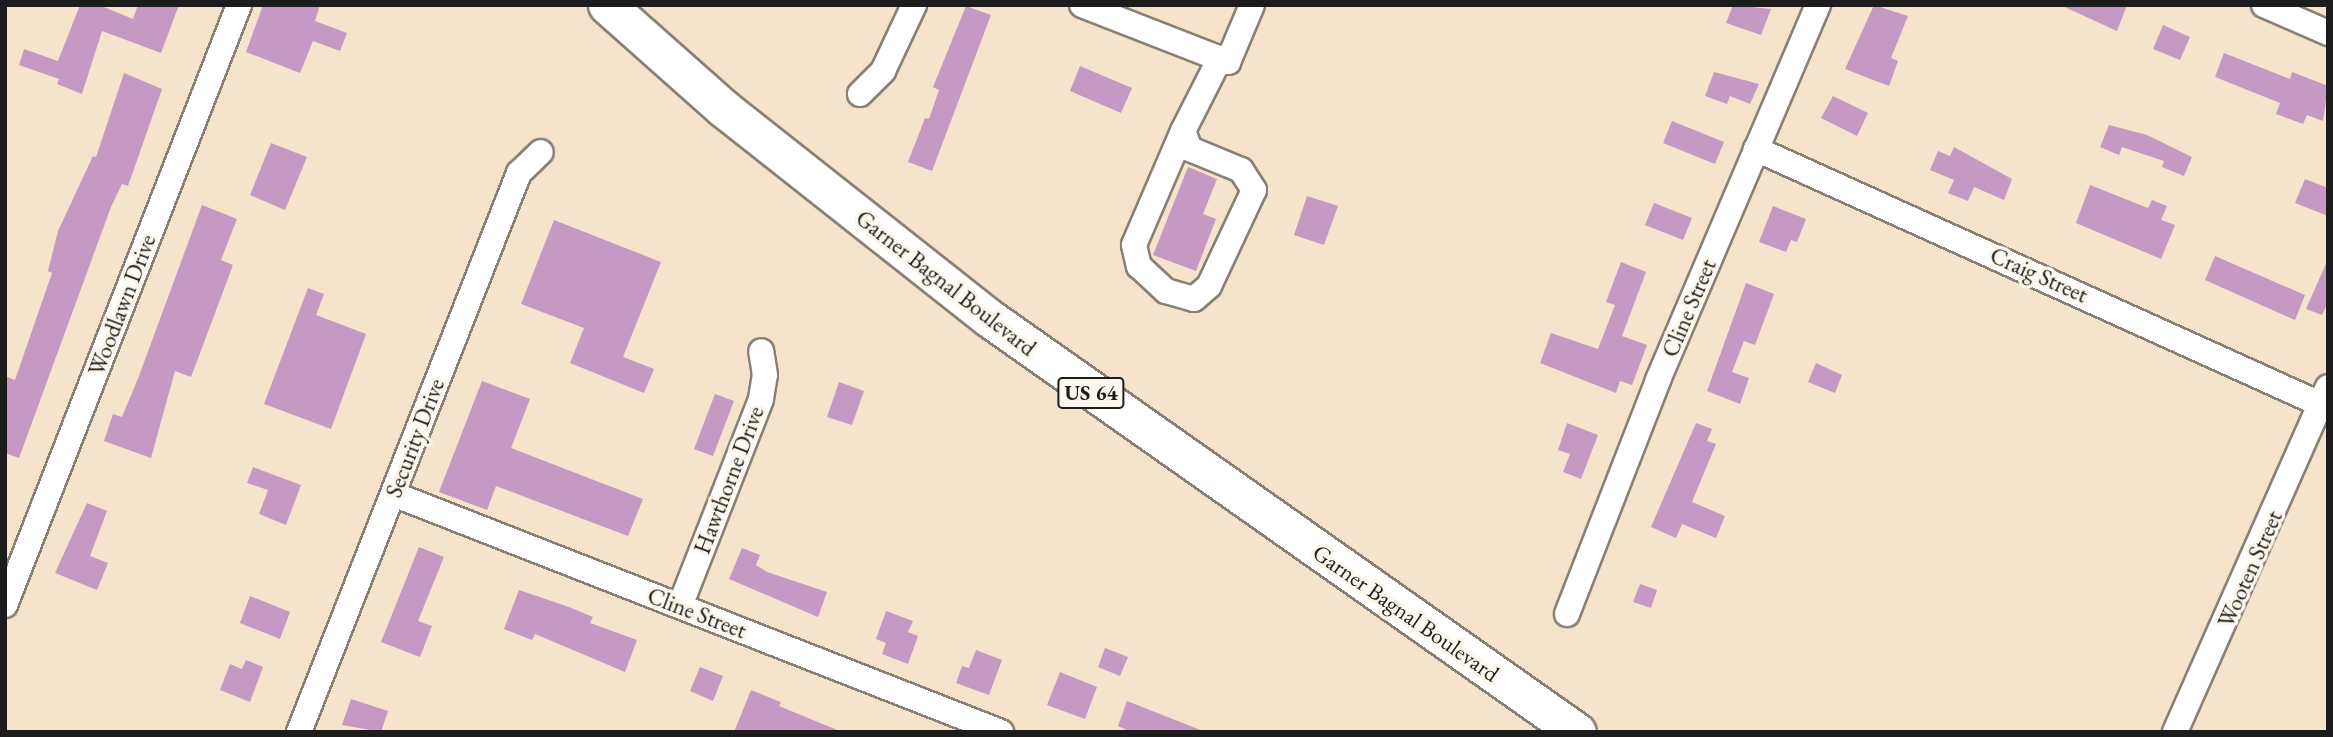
<!DOCTYPE html>
<style>
body{margin:0}
#map{position:relative;width:2333px;height:737px;overflow:hidden;background:#f5e4cb;font-family:"EB Garamond",serif}
div>[style]{position:absolute}
.building>*{inset:0;background:#c698c4}
.roads{filter:drop-shadow(2px 0 #888074) drop-shadow(-2px 0 #888074) drop-shadow(0 2px #888074) drop-shadow(0 -2px #888074)}
.minor>*{height:24px;margin:-12px;padding:0 12px;transform-origin:12px;border-radius:12px;background:#fff}
.highway>*{height:37px;margin:-18.5px;padding:0 18.5px;transform-origin:18.5px;border-radius:18.5px;background:#fff}
span{translate:-50% -50%;white-space:nowrap;text-align:center;line-height:1.15;-webkit-text-stroke:7px #fbf7ec;paint-order:stroke}
.shield-label span{padding:2px 5px;background:#fbf7ec;border:2px solid;border-radius:5px;-webkit-text-stroke-width:0}
.shield-label{font-size:21px;color:#1c1c1c;font-weight:700}
.street-label{font-size:23px;color:#1c1c1c}
.frame{position:absolute;inset:0;border:7px solid #1c1c1c;pointer-events:none}
</style>
<div id="map">
<div class="building">
<div style="clip-path:polygon(80px 5px,99px 5px,133px 19px,138px 5px,179px 5px,161px 53px,102px 31px,82px 94px,57px 84px,59px 79px,19px 65px,24px 49px,58px 61px)"></div>
<div style="clip-path:polygon(263px 5px,320px 5px,315px 21px,347px 33px,340px 51px,313px 41px,300px 73px,246px 52px)"></div>
<div style="clip-path:polygon(1733px 5px,1771px 9px,1761px 35px,1726px 23px)"></div>
<div style="clip-path:polygon(1874px 5px,1908px 16px,1891px 58px,1898px 61px,1889px 86px,1845px 69px)"></div>
<div style="clip-path:polygon(2060px 5px,2127px 5px,2117px 31px)"></div>
<div style="clip-path:polygon(966px 6px,991px 15px,932px 171px,908px 162px,925px 118px,929px 119px,939px 90px,933px 87px)"></div>
<div style="clip-path:polygon(2163px 25px,2190px 37px,2180px 60px,2153px 49px)"></div>
<div style="clip-path:polygon(2224px 53px,2290px 79px,2292px 72px,2328px 86px,2323px 121px,2307px 115px,2303px 124px,2276px 114px,2280px 103px,2215px 77px)"></div>
<div style="clip-path:polygon(1080px 66px,1132px 88px,1121px 113px,1070px 91px)"></div>
<div style="clip-path:polygon(1714px 72px,1759px 84px,1750px 104px,1730px 96px,1727px 104px,1705px 96px)"></div>
<div style="clip-path:polygon(124px 73px,162px 89px,128px 186px,122px 184px,111px 207px,19px 458px,5px 453px,5px 376px,15px 380px,52px 273px,48px 271px,58px 231px,93px 156px,96px 157px)"></div>
<div style="clip-path:polygon(1833px 96px,1868px 113px,1857px 136px,1821px 118px)"></div>
<div style="clip-path:polygon(1672px 121px,1724px 142px,1715px 164px,1663px 143px)"></div>
<div style="clip-path:polygon(2109px 125px,2147px 135px,2192px 157px,2184px 176px,2162px 167px,2164px 161px,2122px 147px,2119px 155px,2100px 147px)"></div>
<div style="clip-path:polygon(271px 143px,307px 157px,285px 210px,250px 195px)"></div>
<div style="clip-path:polygon(1954px 147px,2012px 179px,2004px 200px,1974px 187px,1968px 201px,1948px 193px,1954px 180px,1930px 170px,1938px 151px,1950px 156px)"></div>
<div style="clip-path:polygon(1188px 167px,1217px 179px,1203px 214px,1216px 219px,1196px 271px,1153px 255px)"></div>
<div style="clip-path:polygon(2305px 179px,2328px 188px,2328px 216px,2295px 203px)"></div>
<div style="clip-path:polygon(2090px 185px,2148px 208px,2152px 200px,2167px 206px,2161px 220px,2175px 225px,2161px 259px,2076px 223px)"></div>
<div style="clip-path:polygon(1307px 196px,1338px 206px,1324px 245px,1294px 235px)"></div>
<div style="clip-path:polygon(1654px 203px,1692px 218px,1683px 240px,1645px 225px)"></div>
<div style="clip-path:polygon(202px 205px,237px 219px,221px 260px,233px 265px,191px 377px,175px 371px,151px 458px,104px 441px,113px 414px,122px 417px,139px 376px)"></div>
<div style="clip-path:polygon(1773px 206px,1806px 219px,1797px 242px,1791px 240px,1786px 252px,1759px 242px)"></div>
<div style="clip-path:polygon(554px 220px,661px 262px,623px 357px,654px 369px,644px 393px,570px 363px,584px 328px,521px 304px)"></div>
<div style="clip-path:polygon(2215px 256px,2305px 295px,2295px 320px,2205px 280px)"></div>
<div style="clip-path:polygon(2328px 259px,2328px 302px,2322px 315px,2306px 309px)"></div>
<div style="clip-path:polygon(1621px 262px,1646px 272px,1622px 336px,1647px 345px,1632px 385px,1620px 381px,1616px 393px,1540px 363px,1551px 333px,1598px 349px,1615px 305px,1606px 302px)"></div>
<div style="clip-path:polygon(1746px 283px,1774px 294px,1755px 345px,1744px 341px,1732px 372px,1749px 378px,1740px 404px,1707px 391px)"></div>
<div style="clip-path:polygon(308px 288px,324px 294px,316px 315px,366px 334px,331px 429px,264px 404px)"></div>
<div style="clip-path:polygon(1816px 363px,1842px 375px,1835px 393px,1808px 382px)"></div>
<div style="clip-path:polygon(482px 381px,530px 399px,511px 448px,643px 499px,628px 536px,496px 486px,487px 510px,439px 492px)"></div>
<div style="clip-path:polygon(839px 382px,864px 391px,852px 425px,827px 417px)"></div>
<div style="clip-path:polygon(715px 394px,734px 401px,713px 456px,694px 449px)"></div>
<div style="clip-path:polygon(1567px 423px,1598px 435px,1581px 479px,1563px 472px,1570px 454px,1558px 450px)"></div>
<div style="clip-path:polygon(1696px 423px,1712px 429px,1707px 441px,1716px 444px,1692px 502px,1725px 516px,1716px 538px,1682px 524px,1676px 538px,1651px 527px)"></div>
<div style="clip-path:polygon(253px 467px,301px 485px,286px 525px,259px 514px,268px 490px,247px 483px)"></div>
<div style="clip-path:polygon(87px 503px,107px 511px,90px 556px,108px 563px,97px 590px,55px 573px)"></div>
<div style="clip-path:polygon(419px 547px,444px 557px,418px 621px,432px 626px,420px 657px,381px 642px)"></div>
<div style="clip-path:polygon(742px 548px,760px 555px,756px 565px,767px 572px,827px 592px,818px 617px,729px 579px)"></div>
<div style="clip-path:polygon(1640px 584px,1657px 590px,1651px 608px,1633px 602px)"></div>
<div style="clip-path:polygon(519px 590px,569px 607px,593px 617px,590px 623px,637px 640px,625px 672px,535px 634px,532px 640px,504px 629px)"></div>
<div style="clip-path:polygon(250px 596px,290px 612px,280px 639px,240px 623px)"></div>
<div style="clip-path:polygon(886px 611px,913px 621px,908px 632px,918px 636px,908px 664px,882px 654px,886px 643px,876px 639px)"></div>
<div style="clip-path:polygon(1105px 648px,1128px 657px,1120px 676px,1098px 667px)"></div>
<div style="clip-path:polygon(976px 650px,1002px 660px,989px 695px,956px 683px,962px 666px,969px 668px)"></div>
<div style="clip-path:polygon(246px 660px,263px 667px,250px 702px,220px 690px,230px 664px,242px 669px)"></div>
<div style="clip-path:polygon(700px 667px,723px 676px,713px 701px,690px 691px)"></div>
<div style="clip-path:polygon(1060px 672px,1097px 687px,1085px 719px,1047px 705px)"></div>
<div style="clip-path:polygon(751px 690px,781px 702px,779px 706px,842px 732px,734px 732px)"></div>
<div style="clip-path:polygon(351px 699px,388px 711px,381px 732px,342px 725px)"></div>
<div style="clip-path:polygon(1127px 701px,1203px 731px,1203px 732px,1131px 732px,1118px 726px)"></div>
</div>
<div class="roads">
<div class="minor">
<div style="left:1082px;top:5px;width:157px;rotate:21.3deg"></div>
<div style="left:1228px;top:62px;width:62px;rotate:-67.2deg"></div>
<div style="left:2264px;top:5px;width:70px;rotate:23.6deg"></div>
<div style="left:860px;top:94px;width:33px;rotate:-45deg"></div>
<div style="left:883px;top:71px;width:73px;rotate:-64.8deg"></div>
<div style="left:1183px;top:131px;width:124px;rotate:113.3deg"></div>
<div style="left:1134px;top:245px;width:22px;rotate:77deg"></div>
<div style="left:1139px;top:266px;width:37px;rotate:43deg"></div>
<div style="left:1166px;top:291px;width:29px;rotate:16deg"></div>
<div style="left:1194px;top:299px;width:20px;rotate:-41deg"></div>
<div style="left:1209px;top:286px;width:106px;rotate:-64.9deg"></div>
<div style="left:1254px;top:190px;width:24px;rotate:-123deg"></div>
<div style="left:1241px;top:170px;width:55px;rotate:-157.6deg"></div>
<div style="left:1190px;top:149px;width:19px;rotate:-111deg"></div>
<div style="left:1183px;top:131px;width:82px;rotate:-63.1deg"></div>
<div style="left:1756px;top:149px;width:619px;rotate:24.33deg"></div>
<div style="left:393px;top:494px;width:653px;rotate:21.38deg"></div>
<div style="left:5px;top:605px;width:644px;rotate:-68.69deg"></div>
<div style="left:680px;top:606px;width:222px;rotate:-68.6deg"></div>
<div style="left:761px;top:399px;width:24px;rotate:-81deg"></div>
<div style="left:765px;top:375px;width:24px;rotate:-99deg"></div>
<div style="left:1567px;top:614px;width:251px;rotate:-68.7deg"></div>
<div style="left:1658px;top:380px;width:408px;rotate:-66.9deg"></div>
<div style="left:299px;top:732px;width:601px;rotate:-68.52deg"></div>
<div style="left:519px;top:173px;width:30px;rotate:-44deg"></div>
<div style="left:2175px;top:732px;width:377px;rotate:-66.1deg"></div>
</div>
<div class="highway">
<div style="left:607px;top:5px;width:155px;rotate:41.6deg"></div>
<div style="left:723px;top:108px;width:339px;rotate:38.3deg"></div>
<div style="left:989px;top:318px;width:719px;rotate:35.15deg"></div>
</div>
</div>
<div class="shield-label">
<span style="left:1091px;top:393px">US 64</span>
</div>
<div class="street-label">
<span style="left:2039px;top:275px;rotate:24deg">Craig Street</span>
<span style="left:946px;top:283px;rotate:38deg">Garner Bagnal Boulevard</span>
<span style="left:122px;top:305px;rotate:-69deg">Woodlawn Drive</span>
<span style="left:1689px;top:308px;rotate:-67deg">Cline Street</span>
<span style="left:415px;top:438px;rotate:-69deg">Security Drive</span>
<span style="left:729px;top:480px;rotate:-69deg">Hawthorne Drive</span>
<span style="left:2250px;top:569px;rotate:-66deg">Wooten Street</span>
<span style="left:697px;top:613px;rotate:21deg">Cline Street</span>
<span style="left:1406px;top:613px;rotate:35deg">Garner Bagnal Boulevard</span>
</div>
<div class="frame"></div>
</div>
